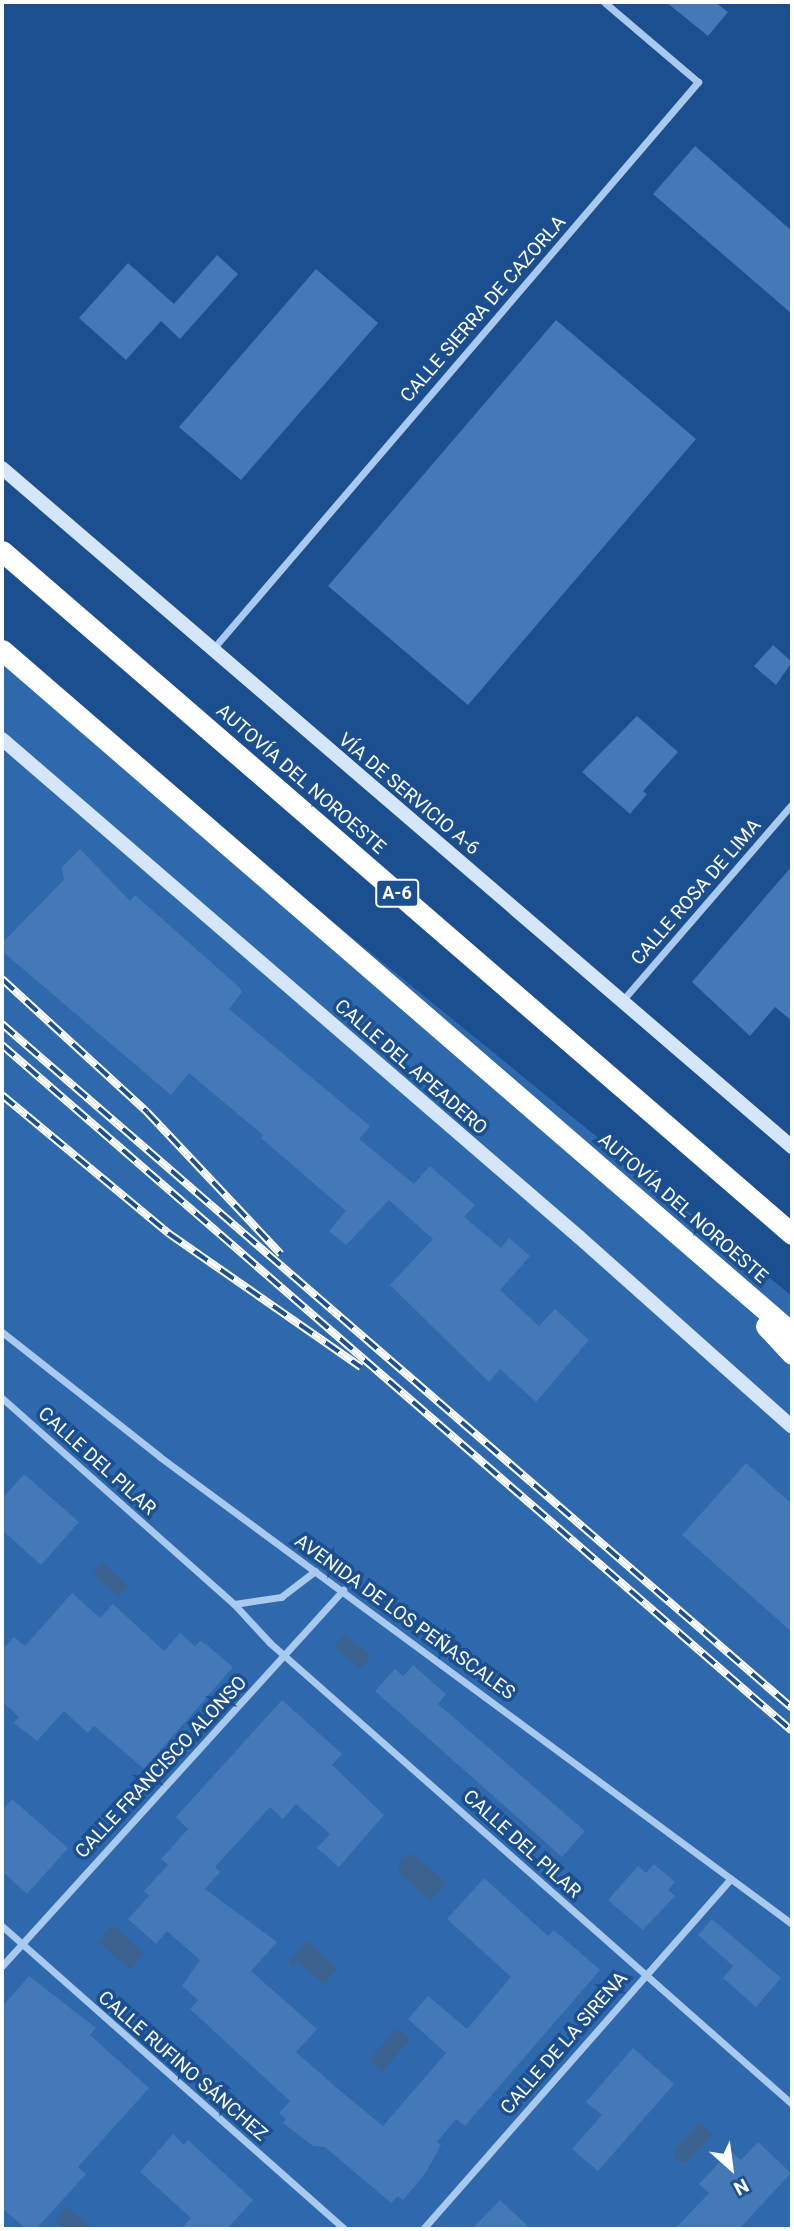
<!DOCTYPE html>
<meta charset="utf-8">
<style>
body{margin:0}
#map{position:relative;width:794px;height:2231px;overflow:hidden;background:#1b4f8f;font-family:Roboto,sans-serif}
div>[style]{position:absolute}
.green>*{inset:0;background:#2e69ad}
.water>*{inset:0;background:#3c6290}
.building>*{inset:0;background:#4478b7}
.street>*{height:7px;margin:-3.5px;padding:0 3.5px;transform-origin:3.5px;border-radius:3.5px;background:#a9c9ee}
.secondary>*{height:14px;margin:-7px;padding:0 7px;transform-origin:7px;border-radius:7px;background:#d6e6fa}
.highway>*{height:21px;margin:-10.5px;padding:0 10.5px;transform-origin:10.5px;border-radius:10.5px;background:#fff}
.rail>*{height:8px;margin-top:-4px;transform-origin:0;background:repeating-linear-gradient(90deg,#1b4f8f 0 16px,#fff 0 32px);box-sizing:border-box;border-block:2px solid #fff}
span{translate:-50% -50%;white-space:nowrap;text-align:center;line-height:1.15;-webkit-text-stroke:7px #1b4f8f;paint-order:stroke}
.shield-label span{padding:2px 5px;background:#1b4f8f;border:2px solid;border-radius:5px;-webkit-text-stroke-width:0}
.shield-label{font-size:18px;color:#fff;font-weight:700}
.street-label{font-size:19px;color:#fff}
.frame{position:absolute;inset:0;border:4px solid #fff;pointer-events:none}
.north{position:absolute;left:696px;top:2133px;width:70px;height:70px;-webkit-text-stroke:5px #1b4f8f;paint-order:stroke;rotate:152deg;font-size:19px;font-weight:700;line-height:28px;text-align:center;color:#fff}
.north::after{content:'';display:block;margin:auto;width:24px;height:32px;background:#fff;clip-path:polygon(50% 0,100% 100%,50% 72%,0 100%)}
</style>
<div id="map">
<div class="green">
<div style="clip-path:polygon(2px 652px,792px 1296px,792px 2229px,2px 2229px)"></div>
</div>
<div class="water">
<div style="clip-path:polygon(102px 1562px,128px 1586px,118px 1597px,92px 1574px)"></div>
<div style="clip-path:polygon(345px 1634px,371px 1656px,360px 1669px,334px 1647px)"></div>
<div style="clip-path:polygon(414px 1854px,446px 1883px,430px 1901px,398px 1872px,401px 1859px)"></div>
<div style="clip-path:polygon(112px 1925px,144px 1953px,130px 1970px,98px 1942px)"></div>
<div style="clip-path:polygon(307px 1941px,338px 1968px,324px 1984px,298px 1962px,293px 1967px,288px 1962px)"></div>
<div style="clip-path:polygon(397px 2028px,410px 2039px,382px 2072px,369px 2060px)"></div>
<div style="clip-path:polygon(700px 2122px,713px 2135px,687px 2162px,676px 2161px,674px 2150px)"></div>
<div style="clip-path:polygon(66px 2207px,93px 2229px,65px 2229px,55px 2220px)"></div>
</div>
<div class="building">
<div style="clip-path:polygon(666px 2px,715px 2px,728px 12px,708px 36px)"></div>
<div style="clip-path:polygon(695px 146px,792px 231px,792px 314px,653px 194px)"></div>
<div style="clip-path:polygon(217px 255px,238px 274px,180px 339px,161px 321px,126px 360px,79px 318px,128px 263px,174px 304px)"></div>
<div style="clip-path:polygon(316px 269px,378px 323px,241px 480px,179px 427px)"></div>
<div style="clip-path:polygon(556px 320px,696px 439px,468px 705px,328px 586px)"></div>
<div style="clip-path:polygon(773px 645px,792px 662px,776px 685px,754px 666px)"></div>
<div style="clip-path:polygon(637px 716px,678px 752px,643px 791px,647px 794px,630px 814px,582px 772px)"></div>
<div style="clip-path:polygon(80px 849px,130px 901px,135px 895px,239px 987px,242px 992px,229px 1009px,370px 1126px,359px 1139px,414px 1184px,430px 1166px,475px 1205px,464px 1217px,501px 1248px,509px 1238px,530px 1256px,500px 1290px,539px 1326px,555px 1309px,589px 1340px,536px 1402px,500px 1369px,489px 1382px,390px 1285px,433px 1239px,389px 1200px,346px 1245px,329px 1231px,346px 1211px,261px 1138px,263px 1135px,189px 1073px,171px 1095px,2px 951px,2px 943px,64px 880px,62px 867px)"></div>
<div style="clip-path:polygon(792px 866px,792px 1021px,775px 1007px,750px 1036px,692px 982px)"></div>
<div style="clip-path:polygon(746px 1463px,792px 1504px,792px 1632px,682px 1535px)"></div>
<div style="clip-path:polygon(24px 1474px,79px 1522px,41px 1565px,2px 1530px,2px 1499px)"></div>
<div style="clip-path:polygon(72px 1593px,100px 1618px,113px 1604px,164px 1651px,180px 1633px,195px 1646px,200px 1641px,208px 1646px,233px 1667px,144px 1769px,94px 1726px,88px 1733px,64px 1711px,37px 1741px,14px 1723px,19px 1717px,2px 1701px,2px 1650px,14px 1637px,25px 1646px)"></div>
<div style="clip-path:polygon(413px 1665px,446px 1694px,438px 1704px,585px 1831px,562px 1857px,375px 1691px,395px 1669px,403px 1676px)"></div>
<div style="clip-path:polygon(282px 1700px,342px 1754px,332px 1765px,384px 1815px,339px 1867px,317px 1848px,330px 1834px,296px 1804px,283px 1819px,270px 1807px,215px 1867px,220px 1872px,205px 1889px,277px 1942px,251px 1971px,317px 2029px,296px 2052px,338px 2089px,383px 2126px,446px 2053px,408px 2019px,428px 1996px,467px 2029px,511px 1977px,447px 1919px,484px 1878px,548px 1936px,554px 1930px,600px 1970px,465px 2126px,456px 2119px,437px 2142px,441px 2145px,425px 2174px,403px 2200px,398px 2196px,391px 2203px,325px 2147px,313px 2146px,283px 2123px,286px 2119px,279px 2113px,290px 2101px,190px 2009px,198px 2000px,182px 1986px,200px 1960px,167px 1931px,156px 1944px,128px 1919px,149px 1896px,144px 1891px,168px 1865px,161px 1859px,188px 1829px,176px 1817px)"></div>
<div style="clip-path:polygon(12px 1799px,68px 1848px,27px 1894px,2px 1871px,2px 1811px)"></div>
<div style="clip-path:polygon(654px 1864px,675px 1882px,668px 1890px,675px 1896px,643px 1930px,608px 1900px,638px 1866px,646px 1873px)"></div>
<div style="clip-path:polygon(712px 1919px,781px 1978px,756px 2007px,723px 1978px,733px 1966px,698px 1935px)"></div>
<div style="clip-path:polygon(29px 1976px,96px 2028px,90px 2035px,149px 2088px,78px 2167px,86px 2174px,36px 2229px,26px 2229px,2px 2208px,2px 2007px)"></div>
<div style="clip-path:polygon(633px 2048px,674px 2084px,598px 2171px,572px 2149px,602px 2115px,586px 2102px)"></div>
<div style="clip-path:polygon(173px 2134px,184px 2145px,188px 2140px,253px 2200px,227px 2229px,181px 2229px,191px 2218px,140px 2172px)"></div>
<div style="clip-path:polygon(758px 2142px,791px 2173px,739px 2229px,675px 2229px,709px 2193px,699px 2184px,730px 2151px,741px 2160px)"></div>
<div style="clip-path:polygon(500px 2200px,531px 2229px,472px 2229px)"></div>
</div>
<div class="street">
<div style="left:212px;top:650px;width:748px;rotate:-49.45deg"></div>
<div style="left:698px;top:82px;width:123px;rotate:-139.6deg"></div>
<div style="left:622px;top:1001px;width:260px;rotate:-49.2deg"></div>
<div style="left:2px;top:1332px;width:201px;rotate:38.3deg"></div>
<div style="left:160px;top:1457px;width:786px;rotate:36.46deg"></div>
<div style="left:2px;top:1398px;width:310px;rotate:41.6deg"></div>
<div style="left:234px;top:1604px;width:53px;rotate:47.3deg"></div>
<div style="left:270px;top:1643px;width:696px;rotate:41.45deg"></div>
<div style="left:234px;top:1604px;width:48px;rotate:-8.5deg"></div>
<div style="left:281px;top:1597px;width:43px;rotate:-37.4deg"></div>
<div style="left:2px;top:1926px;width:457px;rotate:41.5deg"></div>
<div style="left:2px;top:1966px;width:508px;rotate:-47.79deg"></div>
<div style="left:423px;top:2229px;width:466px;rotate:-48.7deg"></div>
</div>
<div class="secondary">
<div style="left:2px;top:468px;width:1042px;rotate:40.68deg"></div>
<div style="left:2px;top:739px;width:762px;rotate:40.8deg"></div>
<div style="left:579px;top:1237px;width:285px;rotate:41.7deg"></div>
</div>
<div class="highway">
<div style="left:2px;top:551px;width:1044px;rotate:40.85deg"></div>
<div style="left:2px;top:650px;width:1044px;rotate:40.85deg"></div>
<div style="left:766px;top:1326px;width:38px;rotate:47deg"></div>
</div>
<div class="rail">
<div style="left:2px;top:979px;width:197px;rotate:42.5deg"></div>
<div style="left:147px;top:1112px;width:195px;rotate:46.7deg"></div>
<div style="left:2px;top:1024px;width:1045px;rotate:40.89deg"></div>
<div style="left:2px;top:1045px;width:1046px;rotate:40.97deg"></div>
<div style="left:2px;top:1095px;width:216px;rotate:39.7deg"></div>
<div style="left:168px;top:1233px;width:235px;rotate:34.8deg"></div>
</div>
<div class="shield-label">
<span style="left:397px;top:893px">A-6</span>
</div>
<div class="street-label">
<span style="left:483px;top:309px;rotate:-49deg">CALLE SIERRA DE CAZORLA</span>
<span style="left:301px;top:779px;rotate:41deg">AUTOVÍA DEL NOROESTE</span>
<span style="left:409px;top:794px;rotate:40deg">VÍA DE SERVICIO A-6</span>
<span style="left:696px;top:892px;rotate:-49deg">CALLE ROSA DE LIMA</span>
<span style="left:411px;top:1067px;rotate:41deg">CALLE DEL APEADERO</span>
<span style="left:683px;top:1208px;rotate:41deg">AUTOVÍA DEL NOROESTE</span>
<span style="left:97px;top:1461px;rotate:42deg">CALLE DEL PILAR</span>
<span style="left:405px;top:1617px;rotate:36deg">AVENIDA DE LOS PEÑASCALES</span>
<span style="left:161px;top:1767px;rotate:-47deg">CALLE FRANCISCO ALONSO</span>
<span style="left:522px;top:1844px;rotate:42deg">CALLE DEL PILAR</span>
<span style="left:564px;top:2043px;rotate:-49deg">CALLE DE LA SIRENA</span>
<span style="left:183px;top:2066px;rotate:41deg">CALLE RUFINO SÁNCHEZ</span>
</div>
<div class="frame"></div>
<div class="north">N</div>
</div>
